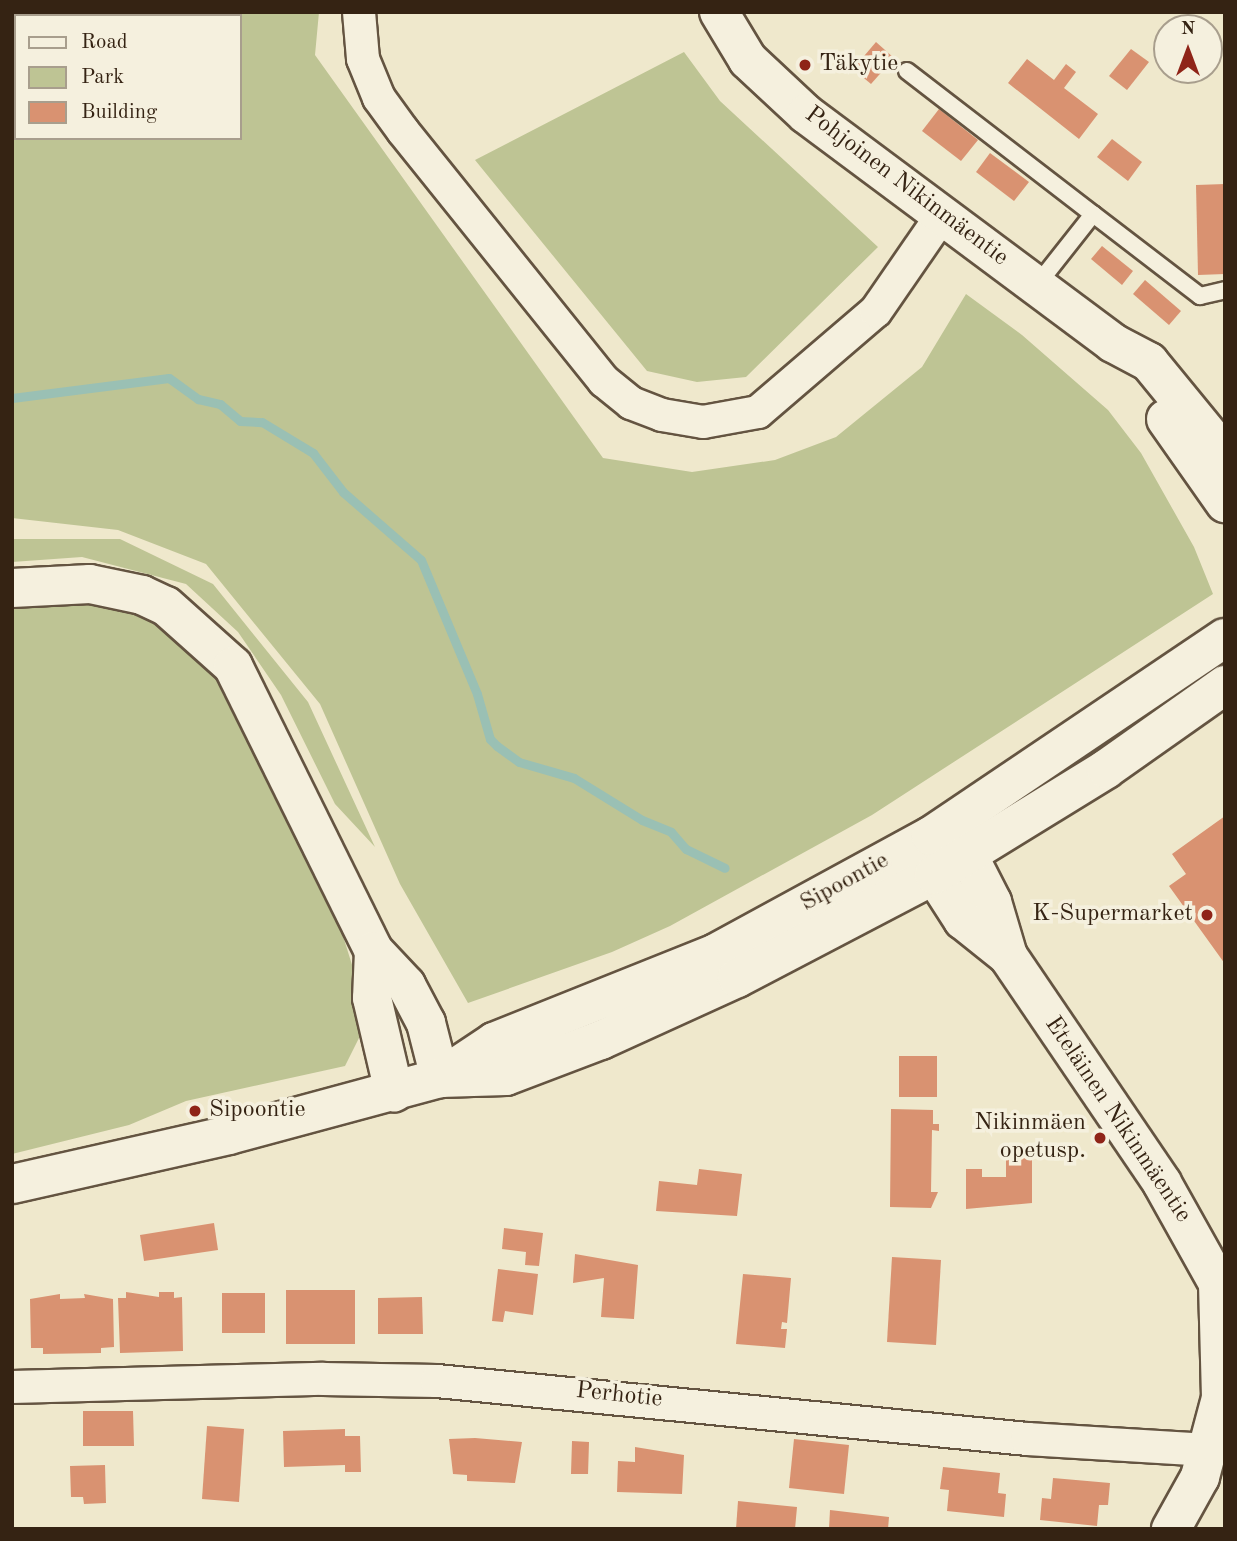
<!DOCTYPE html>
<meta charset="utf-8">
<style>
body{margin:0}
#map{position:relative;width:1237px;height:1541px;overflow:hidden;background:#efe8cc;font-family:"Old Standard TT",serif}
div>[style]{position:absolute}
.green>*{inset:0;background:#bec494}
.stream>*{height:9px;margin:-4.5px;padding:0 4.5px;transform-origin:4.5px;border-radius:4.5px;background:#9ac0b4}
.building>*{inset:0;background:#d99271}
.roads{filter:drop-shadow(2px 0 #645441) drop-shadow(-2px 0 #645441) drop-shadow(0 2px #645441) drop-shadow(0 -2px #645441)}
.lane>*{height:16px;margin:-8px;padding:0 8px;transform-origin:8px;border-radius:8px;background:#f5f0de}
.street>*{height:32px;margin:-16px;padding:0 16px;transform-origin:16px;border-radius:16px;background:#f5f0de}
.secondary>*{height:38px;margin:-19px;padding:0 19px;transform-origin:19px;border-radius:19px;background:#f5f0de}
.dots>*{width:19px;height:19px;translate:-50% -50%;box-sizing:border-box;border:4px solid #f5f0de;border-radius:50%}
span{translate:-50% -50%;white-space:nowrap;text-align:center;line-height:1.15;-webkit-text-stroke:7px #f5f0de;paint-order:stroke}
.poi-label{font-size:24px;color:#352313}
.left{translate:0 -50%;text-align:left}
.right{translate:-100% -50%;text-align:right}
.street-label{font-size:24px;color:#352313}
.frame{position:absolute;inset:0;border:14px solid #352313;pointer-events:none}
.legend{position:absolute;left:14px;top:14px;width:228px;height:126px;box-sizing:border-box;background:#f5f0de;border:2px solid #a89e8d;margin:0;padding:9px 12px;list-style:none;font-size:21px;color:#352313}
.legend li{display:flex;align-items:center;gap:14px;height:35px}
.legend b{width:35px;border:2px solid #a89e8d}
.north{position:absolute;left:1153px;top:14px;width:70px;height:70px;box-sizing:border-box;background:#f5f0de;border:2px solid #a89e8d;border-radius:50%;rotate:0deg;font-size:19px;font-weight:700;line-height:28px;text-align:center;color:#352313}
.north::after{content:'';display:block;margin:auto;width:24px;height:32px;background:#8f2418;clip-path:polygon(50% 0,100% 100%,50% 72%,0 100%)}
</style>
<div id="map">
<div class="green">
<div style="clip-path:polygon(evenodd,12px 12px,319px 12px,315px 55px,603px 458px,692px 472px,775px 460px,836px 437px,922px 367px,966px 294px,1022px 335px,1108px 410px,1141px 453px,1194px 547px,1213px 594px,872px 815px,670px 926px,612px 952px,468px 1003px,400px 884px,320px 704px,206px 564px,118px 530px,12px 518px,12px 12px,16px 16px,240px 16px,240px 138px,16px 138px,16px 16px)"></div>
<div style="clip-path:polygon(684px 52px,720px 101px,878px 247px,746px 377px,697px 382px,647px 371px,475px 160px)"></div>
<div style="clip-path:polygon(12px 539px,120px 539px,213px 584px,308px 702px,375px 847px,335px 804px,281px 695px,238px 632px,186px 584px,82px 557px,12px 562px)"></div>
<div style="clip-path:polygon(61px 599px,133px 608px,186px 641px,233px 693px,338px 920px,358px 984px,361px 1034px,345px 1066px,186px 1101px,129px 1125px,12px 1154px,12px 609px)"></div>
</div>
<div class="stream">
<div style="left:12px;top:398px;width:158px;rotate:-7.3deg"></div>
<div style="left:169px;top:378px;width:36px;rotate:36deg"></div>
<div style="left:198px;top:399px;width:23px;rotate:13deg"></div>
<div style="left:220px;top:404px;width:26px;rotate:40deg"></div>
<div style="left:240px;top:421px;width:22px;rotate:3deg"></div>
<div style="left:262px;top:422px;width:60px;rotate:31.3deg"></div>
<div style="left:313px;top:453px;width:49px;rotate:52.4deg"></div>
<div style="left:343px;top:492px;width:103px;rotate:41.1deg"></div>
<div style="left:421px;top:560px;width:145px;rotate:67.3deg"></div>
<div style="left:477px;top:694px;width:47px;rotate:73.9deg"></div>
<div style="left:490px;top:739px;width:10px;rotate:45deg"></div>
<div style="left:497px;top:746px;width:27px;rotate:36deg"></div>
<div style="left:519px;top:762px;width:57px;rotate:16.2deg"></div>
<div style="left:574px;top:778px;width:80px;rotate:31.7deg"></div>
<div style="left:642px;top:820px;width:31px;rotate:22deg"></div>
<div style="left:671px;top:832px;width:23px;rotate:49deg"></div>
<div style="left:686px;top:849px;width:43px;rotate:26deg"></div>
</div>
<div class="building">
<div style="clip-path:polygon(876px 42px,894px 58px,871px 84px,853px 69px)"></div>
<div style="clip-path:polygon(1131px 49px,1149px 62px,1127px 90px,1109px 76px)"></div>
<div style="clip-path:polygon(1027px 59px,1054px 80px,1066px 64px,1076px 72px,1064px 88px,1098px 114px,1079px 139px,1008px 83px)"></div>
<div style="clip-path:polygon(939px 109px,978px 140px,961px 161px,922px 131px)"></div>
<div style="clip-path:polygon(1112px 139px,1142px 162px,1128px 181px,1097px 157px)"></div>
<div style="clip-path:polygon(990px 153px,1029px 182px,1014px 201px,976px 172px)"></div>
<div style="clip-path:polygon(1225px 184px,1225px 274px,1198px 275px,1196px 185px)"></div>
<div style="clip-path:polygon(1102px 246px,1133px 271px,1122px 285px,1091px 259px)"></div>
<div style="clip-path:polygon(1145px 280px,1181px 311px,1169px 325px,1133px 294px)"></div>
<div style="clip-path:polygon(1225px 816px,1225px 964px,1169px 886px,1186px 874px,1172px 854px)"></div>
<div style="clip-path:polygon(899px 1056px,937px 1056px,937px 1097px,899px 1097px)"></div>
<div style="clip-path:polygon(891px 1109px,933px 1110px,933px 1124px,939px 1124px,939px 1131px,932px 1130px,931px 1192px,938px 1192px,931px 1208px,890px 1207px)"></div>
<div style="clip-path:polygon(1006px 1145px,1032px 1145px,1032px 1203px,966px 1209px,966px 1169px,982px 1169px,982px 1177px,1006px 1177px)"></div>
<div style="clip-path:polygon(699px 1169px,742px 1174px,737px 1216px,656px 1211px,659px 1181px,697px 1185px)"></div>
<div style="clip-path:polygon(214px 1223px,218px 1250px,144px 1261px,140px 1235px)"></div>
<div style="clip-path:polygon(504px 1228px,543px 1233px,539px 1266px,525px 1265px,526px 1252px,502px 1249px)"></div>
<div style="clip-path:polygon(575px 1254px,638px 1265px,634px 1319px,601px 1317px,604px 1278px,573px 1283px)"></div>
<div style="clip-path:polygon(892px 1257px,941px 1260px,936px 1345px,887px 1342px)"></div>
<div style="clip-path:polygon(498px 1269px,538px 1274px,533px 1315px,505px 1311px,503px 1322px,492px 1321px)"></div>
<div style="clip-path:polygon(743px 1274px,791px 1278px,787px 1323px,782px 1322px,781px 1329px,787px 1329px,785px 1348px,736px 1344px)"></div>
<div style="clip-path:polygon(286px 1290px,355px 1290px,355px 1344px,286px 1344px)"></div>
<div style="clip-path:polygon(126px 1292px,159px 1297px,159px 1292px,174px 1292px,174px 1298px,182px 1297px,183px 1351px,120px 1353px,118px 1298px,126px 1298px)"></div>
<div style="clip-path:polygon(222px 1293px,265px 1293px,265px 1333px,222px 1333px)"></div>
<div style="clip-path:polygon(60px 1294px,60px 1299px,85px 1298px,84px 1294px,113px 1299px,114px 1347px,101px 1348px,101px 1353px,43px 1354px,43px 1348px,31px 1348px,30px 1299px)"></div>
<div style="clip-path:polygon(422px 1297px,423px 1334px,378px 1334px,378px 1298px)"></div>
<div style="clip-path:polygon(83px 1411px,133px 1411px,134px 1446px,83px 1446px)"></div>
<div style="clip-path:polygon(207px 1426px,244px 1429px,239px 1502px,202px 1499px)"></div>
<div style="clip-path:polygon(345px 1429px,345px 1436px,360px 1436px,361px 1472px,345px 1472px,345px 1465px,284px 1467px,283px 1431px)"></div>
<div style="clip-path:polygon(475px 1438px,522px 1442px,515px 1483px,467px 1481px,467px 1475px,453px 1474px,449px 1439px)"></div>
<div style="clip-path:polygon(794px 1439px,849px 1445px,844px 1494px,789px 1488px)"></div>
<div style="clip-path:polygon(572px 1441px,589px 1442px,588px 1474px,571px 1474px)"></div>
<div style="clip-path:polygon(635px 1447px,684px 1455px,682px 1494px,617px 1492px,618px 1461px,635px 1462px)"></div>
<div style="clip-path:polygon(105px 1465px,106px 1503px,84px 1504px,83px 1497px,71px 1497px,70px 1466px)"></div>
<div style="clip-path:polygon(943px 1467px,1000px 1473px,998px 1493px,1006px 1494px,1004px 1517px,947px 1511px,949px 1490px,940px 1489px)"></div>
<div style="clip-path:polygon(1053px 1478px,1110px 1483px,1108px 1505px,1099px 1505px,1097px 1526px,1040px 1520px,1042px 1498px,1051px 1499px)"></div>
<div style="clip-path:polygon(738px 1501px,797px 1507px,795px 1529px,736px 1529px)"></div>
<div style="clip-path:polygon(830px 1510px,889px 1517px,888px 1529px,829px 1529px)"></div>
</div>
<div class="roads">
<div class="lane">
<div style="left:907px;top:71px;width:235px;rotate:37.6deg"></div>
<div style="left:1037px;top:285px;width:90px;rotate:-51.7deg"></div>
<div style="left:1093px;top:214px;width:135px;rotate:37.5deg"></div>
<div style="left:1200px;top:296px;width:26px;rotate:-13deg"></div>
</div>
<div class="street">
<div style="left:359px;top:12px;width:47px;rotate:85.1deg"></div>
<div style="left:363px;top:59px;width:42px;rotate:67.7deg"></div>
<div style="left:379px;top:98px;width:41px;rotate:54deg"></div>
<div style="left:403px;top:131px;width:321px;rotate:51.2deg"></div>
<div style="left:604px;top:381px;width:35px;rotate:39deg"></div>
<div style="left:631px;top:403px;width:33px;rotate:21deg"></div>
<div style="left:662px;top:415px;width:42px;rotate:9.7deg"></div>
<div style="left:703px;top:422px;width:56px;rotate:-10.3deg"></div>
<div style="left:758px;top:412px;width:155px;rotate:-40.6deg"></div>
<div style="left:876px;top:311px;width:118px;rotate:-55.4deg"></div>
<div style="left:12px;top:1387px;width:311px;rotate:-1.5deg"></div>
<div style="left:323px;top:1379px;width:114px;rotate:1deg"></div>
<div style="left:437px;top:1381px;width:593px;rotate:5.61deg"></div>
<div style="left:1027px;top:1439px;width:182px;rotate:3.5deg"></div>
</div>
<div class="secondary">
<div style="left:719px;top:12px;width:56px;rotate:58.9deg"></div>
<div style="left:748px;top:60px;width:79px;rotate:43deg"></div>
<div style="left:806px;top:114px;width:383px;rotate:36.7deg"></div>
<div style="left:1113px;top:343px;width:41px;rotate:27.8deg"></div>
<div style="left:1149px;top:362px;width:120px;rotate:50.7deg"></div>
<div style="left:1166px;top:419px;width:103px;rotate:54.9deg"></div>
<div style="left:12px;top:588px;width:78px;rotate:-2.9deg"></div>
<div style="left:90px;top:584px;width:53px;rotate:11.9deg"></div>
<div style="left:142px;top:595px;width:26px;rotate:25deg"></div>
<div style="left:166px;top:606px;width:90px;rotate:41.8deg"></div>
<div style="left:233px;top:666px;width:318px;rotate:63.7deg"></div>
<div style="left:374px;top:951px;width:47px;rotate:46.7deg"></div>
<div style="left:406px;top:985px;width:43px;rotate:62.2deg"></div>
<div style="left:426px;top:1023px;width:57px;rotate:75.7deg"></div>
<div style="left:947px;top:844px;width:24px;rotate:28deg"></div>
<div style="left:968px;top:855px;width:53px;rotate:62.9deg"></div>
<div style="left:992px;top:902px;width:56px;rotate:73.5deg"></div>
<div style="left:1008px;top:956px;width:274px;rotate:55.8deg"></div>
<div style="left:1162px;top:1183px;width:115px;rotate:60.8deg"></div>
<div style="left:1218px;top:1283px;width:115px;rotate:88.5deg"></div>
<div style="left:1221px;top:1398px;width:82px;rotate:104.9deg"></div>
<div style="left:1200px;top:1477px;width:60px;rotate:119.1deg"></div>
<div style="left:932px;top:849px;width:26px;rotate:86deg"></div>
<div style="left:934px;top:875px;width:54px;rotate:57.2deg"></div>
<div style="left:963px;top:920px;width:58px;rotate:38.7deg"></div>
<div style="left:374px;top:951px;width:47px;rotate:92.4deg"></div>
<div style="left:372px;top:998px;width:97px;rotate:76.8deg"></div>
<div style="left:440px;top:1078px;width:65px;rotate:-33.7deg"></div>
<div style="left:494px;top:1042px;width:239px;rotate:-21.8deg"></div>
<div style="left:716px;top:953px;width:245px;rotate:-28.6deg"></div>
<div style="left:931px;top:836px;width:354px;rotate:-34deg"></div>
<div style="left:12px;top:1184px;width:222px;rotate:-12.7deg"></div>
<div style="left:229px;top:1135px;width:219px;rotate:-15.1deg"></div>
<div style="left:440px;top:1078px;width:66px;rotate:-1.7deg"></div>
<div style="left:506px;top:1076px;width:102px;rotate:-20.8deg"></div>
<div style="left:601px;top:1040px;width:149px;rotate:-24.5deg"></div>
<div style="left:737px;top:978px;width:222px;rotate:-27.6deg"></div>
<div style="left:934px;top:875px;width:202px;rotate:-31.6deg"></div>
<div style="left:1106px;top:769px;width:146px;rotate:-35.2deg"></div>
</div>
</div>
<div class="dots">
<div style="left:805px;top:65px;background:#8f2418"></div>
<div style="left:1207px;top:915px;background:#8f2418"></div>
<div style="left:195px;top:1111px;background:#8f2418"></div>
<div style="left:1100px;top:1138px;background:#8f2418"></div>
</div>
<div class="poi-label">
<span class="left" style="left:819px;top:65px">Täkytie</span>
<span class="right" style="left:1193px;top:915px">K-Supermarket</span>
<span class="left" style="left:209px;top:1111px">Sipoontie</span>
<span class="right" style="left:1086px;top:1138px">Nikinmäen<br>opetusp.</span>
</div>
<div class="street-label">
<span style="left:906px;top:187px;rotate:37deg">Pohjoinen Nikinmäentie</span>
<span style="left:845px;top:883px;rotate:-29deg">Sipoontie</span>
<span style="left:1117px;top:1120px;rotate:56deg">Eteläinen Nikinmäentie</span>
<span style="left:619px;top:1396px;rotate:6deg">Perhotie</span>
</div>
<div class="frame"></div>
<ul class="legend">
<li><b style="height:9px;background:#f5f0de"></b>Road</li>
<li><b style="height:19px;background:#bec494"></b>Park</li>
<li><b style="height:19px;background:#d99271"></b>Building</li>
</ul>
<div class="north">N</div>
</div>
